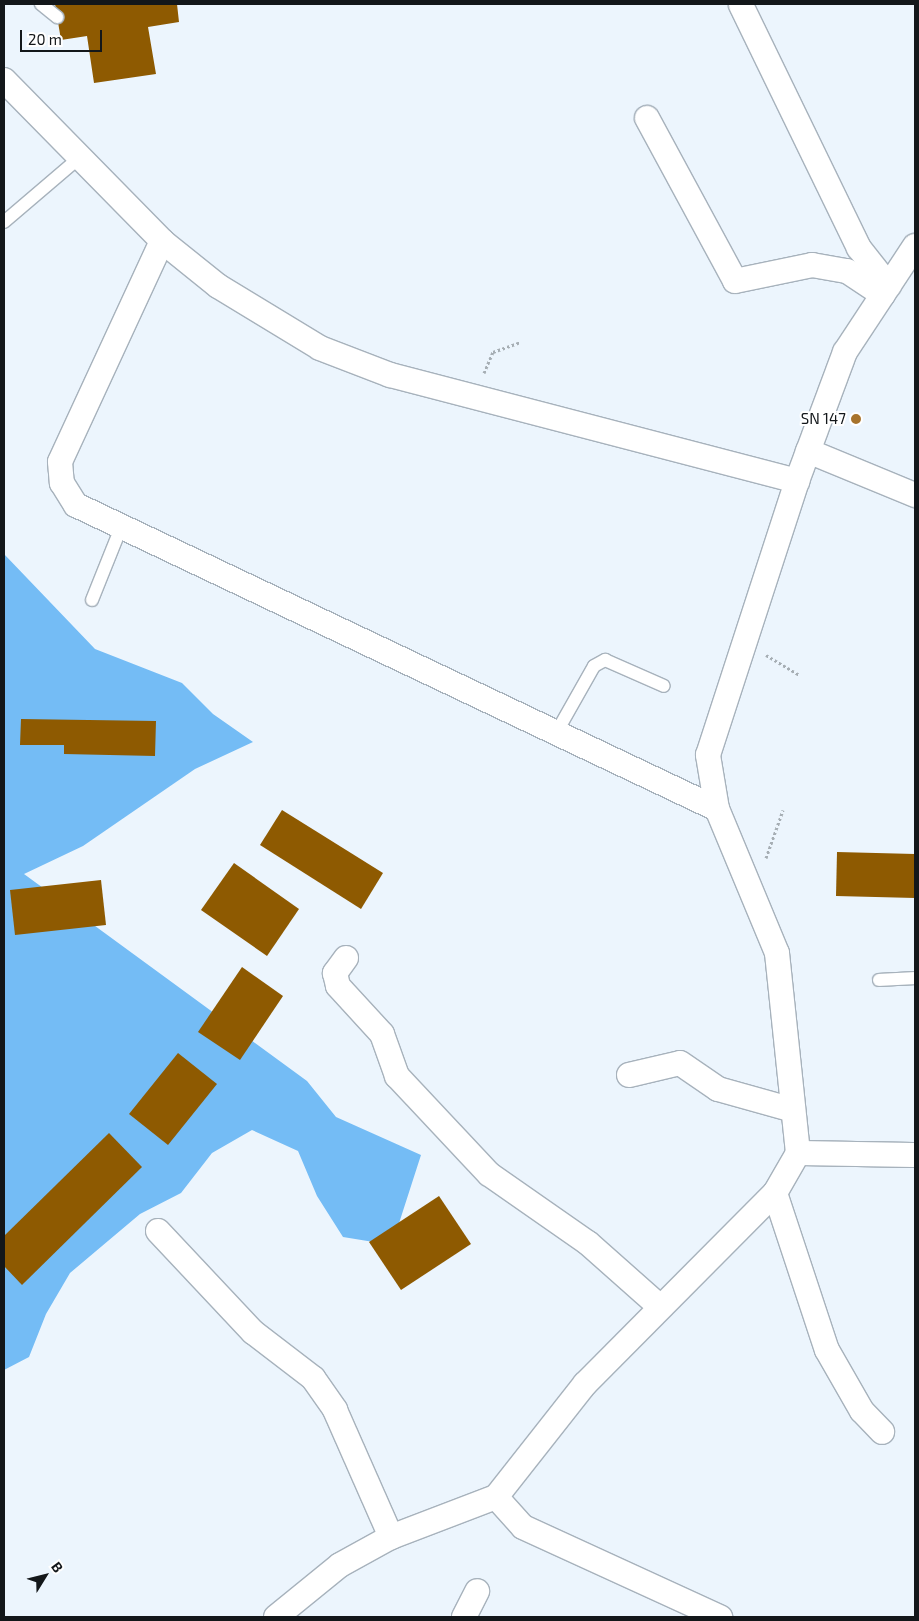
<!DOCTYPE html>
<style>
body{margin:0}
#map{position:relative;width:919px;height:1621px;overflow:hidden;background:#ecf5fd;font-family:"Exo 2",sans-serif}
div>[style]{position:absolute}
.forest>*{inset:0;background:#74bcf5}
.building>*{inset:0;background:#8e5a01}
.path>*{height:3px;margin-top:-1.5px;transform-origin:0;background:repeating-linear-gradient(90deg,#a6aeb4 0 2.5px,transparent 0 5px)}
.roads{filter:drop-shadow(1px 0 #a7b2bc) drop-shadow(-1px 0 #a7b2bc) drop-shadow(0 1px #a7b2bc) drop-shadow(0 -1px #a7b2bc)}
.service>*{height:12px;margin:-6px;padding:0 6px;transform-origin:6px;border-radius:6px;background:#fff}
.minor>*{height:24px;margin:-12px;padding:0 12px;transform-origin:12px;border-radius:12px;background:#fff}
.dots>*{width:14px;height:14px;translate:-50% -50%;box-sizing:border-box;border:2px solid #fff;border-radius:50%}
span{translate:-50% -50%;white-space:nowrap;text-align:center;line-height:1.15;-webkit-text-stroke:4px #fff;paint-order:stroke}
.poi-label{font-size:15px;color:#13171a}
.right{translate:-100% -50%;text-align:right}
.frame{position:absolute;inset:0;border:5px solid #13171a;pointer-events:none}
.north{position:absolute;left:20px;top:1551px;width:50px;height:50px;-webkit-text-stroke:4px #fff;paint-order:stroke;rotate:54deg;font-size:14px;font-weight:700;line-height:20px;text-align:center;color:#13171a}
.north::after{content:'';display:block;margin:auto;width:18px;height:22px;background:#13171a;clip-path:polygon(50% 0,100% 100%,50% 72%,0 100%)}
.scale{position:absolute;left:20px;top:30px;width:82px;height:22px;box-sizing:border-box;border:2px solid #13171a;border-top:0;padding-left:6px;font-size:15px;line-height:18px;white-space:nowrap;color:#13171a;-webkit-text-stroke:4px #fff;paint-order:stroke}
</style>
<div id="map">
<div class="forest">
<div style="clip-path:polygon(4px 554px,95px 649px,182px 683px,213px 714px,253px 742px,195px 769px,83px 846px,24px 874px,307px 1081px,336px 1117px,421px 1155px,392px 1245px,343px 1237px,317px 1196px,298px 1151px,252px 1130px,212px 1153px,181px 1193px,140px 1214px,70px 1273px,46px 1314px,29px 1357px,4px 1370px)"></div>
</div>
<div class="building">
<div style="clip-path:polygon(55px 4px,177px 4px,179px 22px,148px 27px,156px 74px,94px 83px,87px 36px,61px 40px)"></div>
<div style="clip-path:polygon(21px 719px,156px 721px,155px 756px,64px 754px,64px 745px,20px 745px)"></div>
<div style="clip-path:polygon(282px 810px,383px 873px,361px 909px,260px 845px)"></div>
<div style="clip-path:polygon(837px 852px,915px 854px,915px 898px,836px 896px)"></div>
<div style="clip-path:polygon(234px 863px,299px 909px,267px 956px,201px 910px)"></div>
<div style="clip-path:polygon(101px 880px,106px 925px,15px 935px,10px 890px)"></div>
<div style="clip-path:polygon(242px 967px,283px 996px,240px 1060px,198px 1032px)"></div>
<div style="clip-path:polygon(178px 1053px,217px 1084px,168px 1145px,129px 1114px)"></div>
<div style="clip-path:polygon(109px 1133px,142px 1167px,22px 1285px,4px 1266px,4px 1236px)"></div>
<div style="clip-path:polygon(439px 1196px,471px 1244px,401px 1290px,369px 1242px)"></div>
</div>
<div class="path">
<div style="left:484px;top:373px;width:23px;rotate:-67deg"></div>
<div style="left:493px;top:352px;width:29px;rotate:-20deg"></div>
<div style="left:766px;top:655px;width:39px;rotate:31deg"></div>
<div style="left:766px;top:858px;width:51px;rotate:-70.5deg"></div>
</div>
<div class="roads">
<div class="service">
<div style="left:41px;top:4px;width:21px;rotate:39deg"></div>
<div style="left:4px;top:222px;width:99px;rotate:-40.5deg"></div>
<div style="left:92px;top:600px;width:81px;rotate:-68.2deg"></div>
<div style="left:555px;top:735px;width:79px;rotate:-60.5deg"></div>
<div style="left:594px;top:666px;width:13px;rotate:-29deg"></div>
<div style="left:605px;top:660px;width:64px;rotate:23.8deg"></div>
<div style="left:879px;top:980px;width:36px;rotate:-3deg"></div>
</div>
<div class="minor">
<div style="left:741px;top:5px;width:270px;rotate:64.1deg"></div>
<div style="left:859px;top:248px;width:48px;rotate:51.7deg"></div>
<div style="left:4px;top:80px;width:226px;rotate:45.5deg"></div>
<div style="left:162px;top:241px;width:72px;rotate:38.8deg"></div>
<div style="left:218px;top:286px;width:119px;rotate:31.3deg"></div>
<div style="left:320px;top:348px;width:75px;rotate:21.1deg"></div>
<div style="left:390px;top:375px;width:421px;rotate:14.6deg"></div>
<div style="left:647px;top:118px;width:185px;rotate:61.6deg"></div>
<div style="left:735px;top:281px;width:79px;rotate:-11.7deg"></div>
<div style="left:812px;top:265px;width:36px;rotate:10deg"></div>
<div style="left:847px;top:271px;width:43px;rotate:33.7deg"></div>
<div style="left:162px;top:241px;width:243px;rotate:114.8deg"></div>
<div style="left:60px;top:462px;width:21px;rotate:85deg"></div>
<div style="left:62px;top:483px;width:26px;rotate:58deg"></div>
<div style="left:76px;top:505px;width:709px;rotate:25.37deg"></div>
<div style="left:808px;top:451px;width:116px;rotate:22.4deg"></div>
<div style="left:346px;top:958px;width:19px;rotate:126deg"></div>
<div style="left:335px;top:973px;width:13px;rotate:77deg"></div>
<div style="left:338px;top:986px;width:65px;rotate:47.5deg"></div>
<div style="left:382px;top:1034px;width:45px;rotate:70.3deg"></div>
<div style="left:397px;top:1076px;width:134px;rotate:46.8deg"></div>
<div style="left:489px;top:1174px;width:121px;rotate:34.9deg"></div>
<div style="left:588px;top:1243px;width:95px;rotate:41.6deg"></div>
<div style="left:629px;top:1075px;width:52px;rotate:-13.2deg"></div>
<div style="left:680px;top:1063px;width:46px;rotate:34.4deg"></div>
<div style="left:718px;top:1089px;width:78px;rotate:15.6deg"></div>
<div style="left:798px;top:1153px;width:117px;rotate:1deg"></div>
<div style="left:775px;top:1193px;width:165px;rotate:71.7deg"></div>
<div style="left:827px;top:1350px;width:70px;rotate:60.2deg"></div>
<div style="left:862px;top:1411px;width:29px;rotate:46deg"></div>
<div style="left:158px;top:1231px;width:139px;rotate:46.8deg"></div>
<div style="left:253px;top:1332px;width:76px;rotate:37.5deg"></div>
<div style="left:313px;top:1378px;width:39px;rotate:55deg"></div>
<div style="left:335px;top:1410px;width:139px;rotate:66.2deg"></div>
<div style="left:496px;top:1497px;width:40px;rotate:48deg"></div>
<div style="left:523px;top:1527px;width:217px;rotate:24.6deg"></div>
<div style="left:276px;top:1617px;width:82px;rotate:-39.1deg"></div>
<div style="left:340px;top:1565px;width:58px;rotate:-28.8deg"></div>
<div style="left:391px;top:1537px;width:112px;rotate:-20.9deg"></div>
<div style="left:496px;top:1497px;width:144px;rotate:-51.8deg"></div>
<div style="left:585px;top:1384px;width:269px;rotate:-45.2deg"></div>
<div style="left:775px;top:1193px;width:46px;rotate:-60.1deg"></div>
<div style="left:798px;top:1153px;width:201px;rotate:-96deg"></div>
<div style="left:777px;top:953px;width:156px;rotate:-112.6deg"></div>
<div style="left:717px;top:809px;width:55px;rotate:-99.5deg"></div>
<div style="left:708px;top:755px;width:288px;rotate:-72deg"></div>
<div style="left:797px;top:481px;width:138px;rotate:-69.6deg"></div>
<div style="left:845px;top:352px;width:127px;rotate:-56.6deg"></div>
<div style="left:464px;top:1617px;width:29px;rotate:-63deg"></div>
</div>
</div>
<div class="dots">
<div style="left:856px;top:419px;background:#a7732c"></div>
</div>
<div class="poi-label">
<span class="right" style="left:846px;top:419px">SN 147</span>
</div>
<div class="frame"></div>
<div class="north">B</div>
<div class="scale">20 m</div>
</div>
